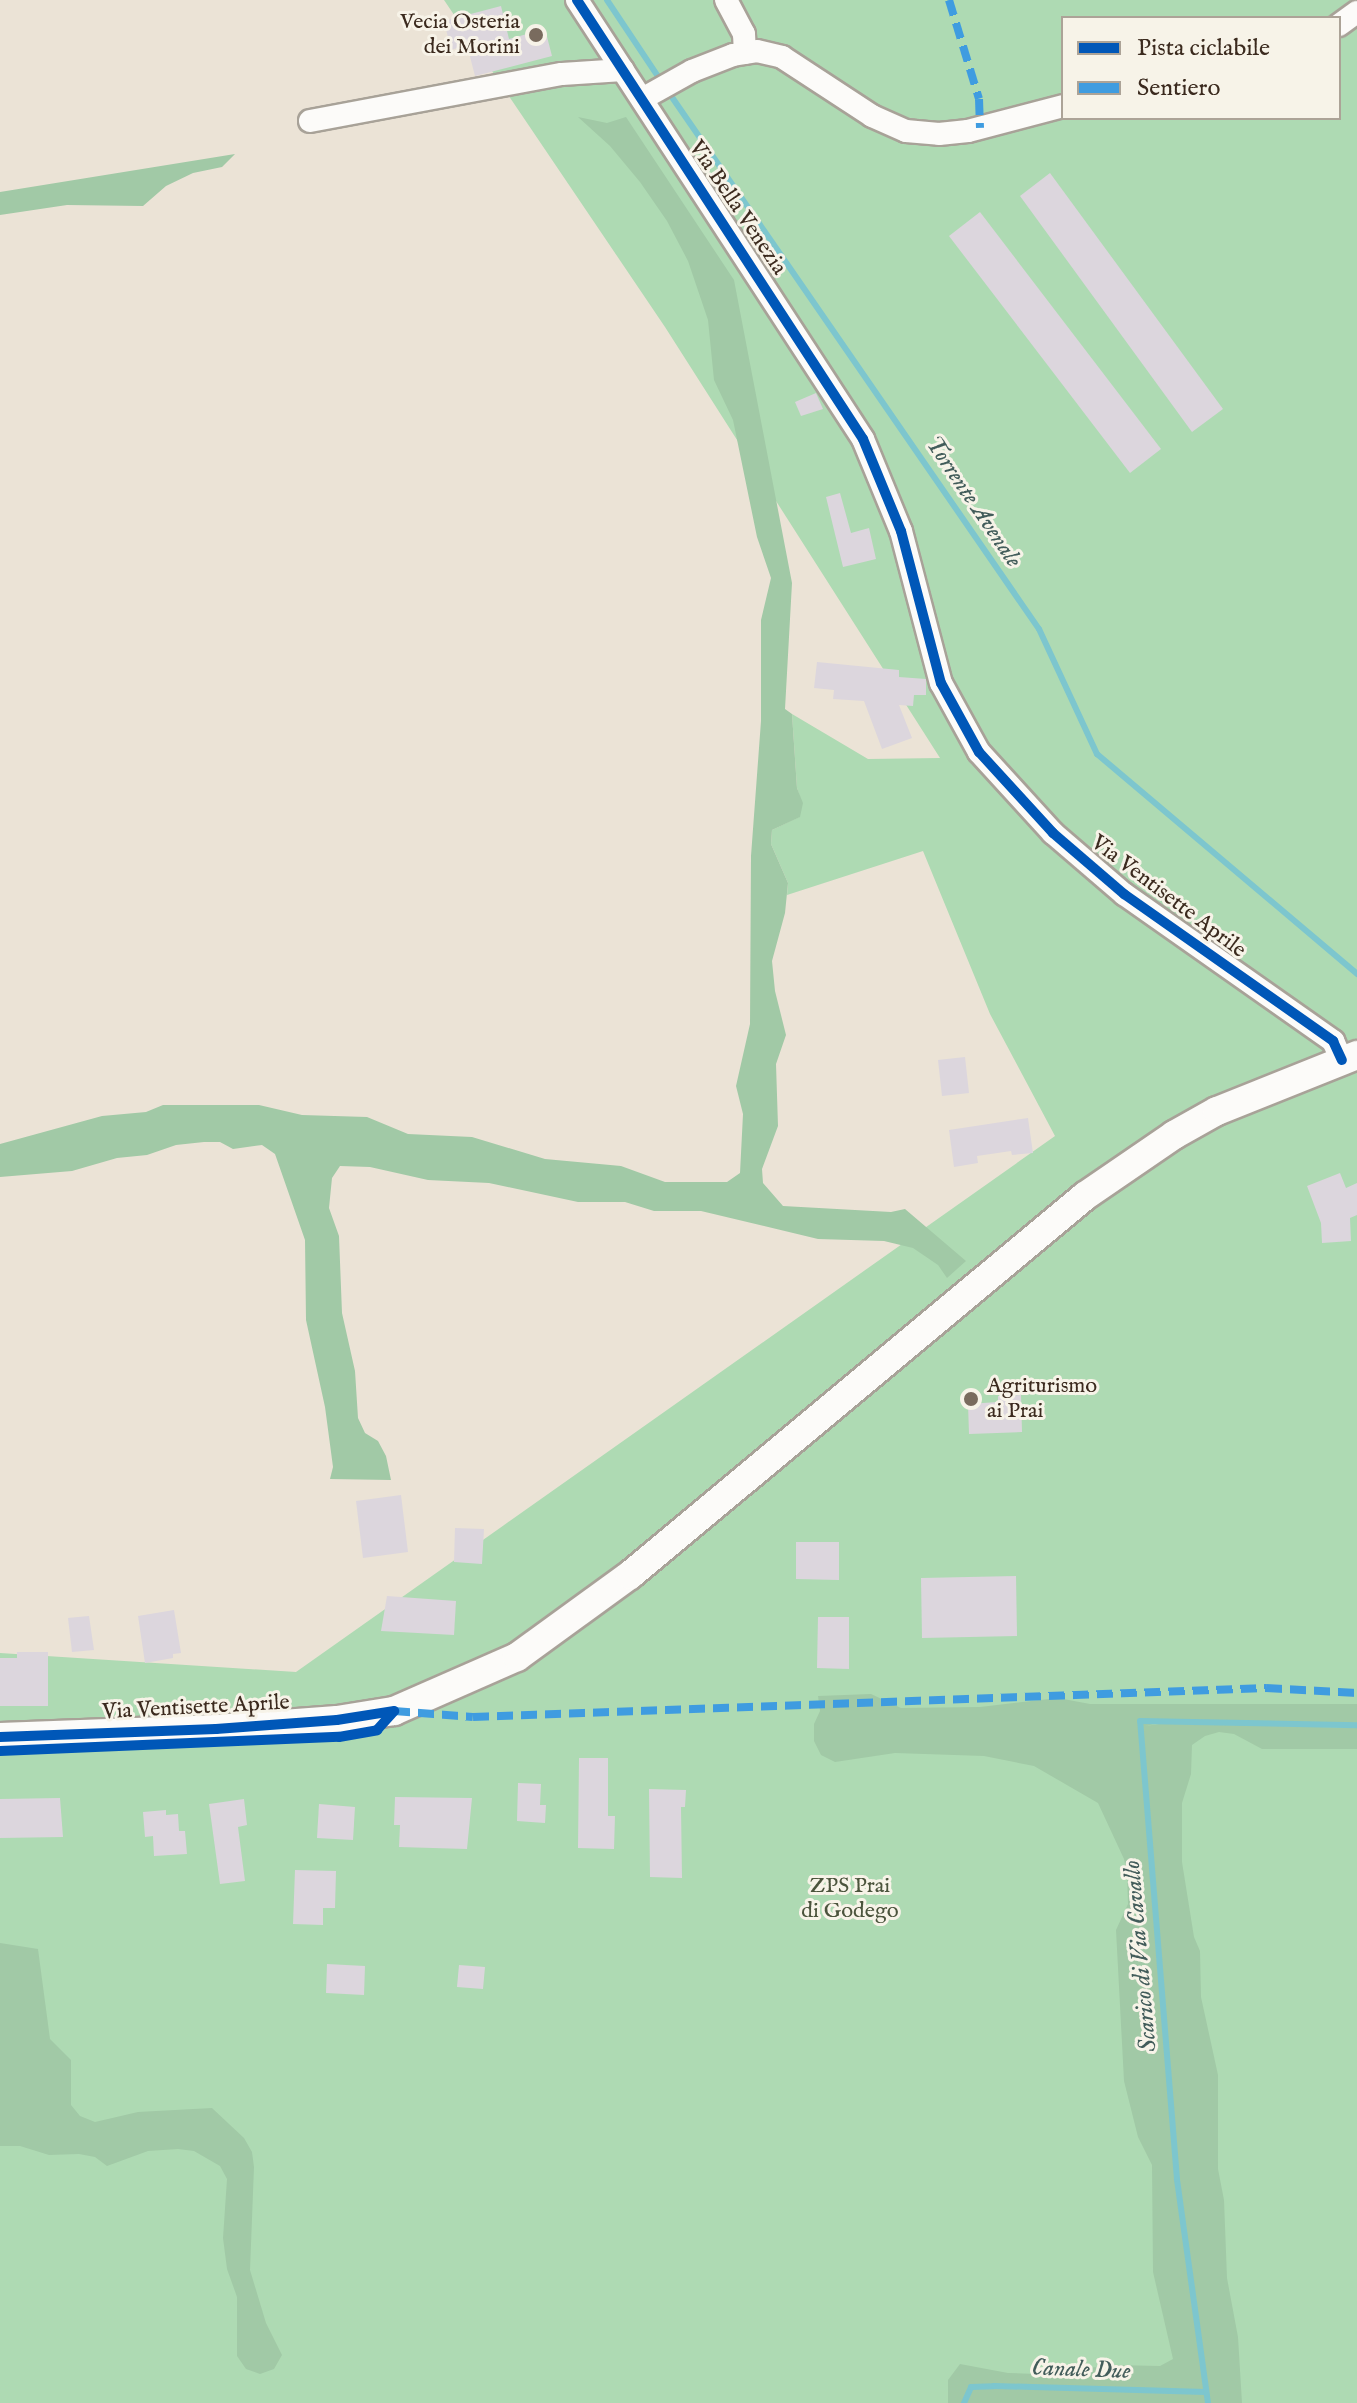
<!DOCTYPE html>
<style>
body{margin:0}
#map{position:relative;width:1357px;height:2403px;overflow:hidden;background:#ebe3d6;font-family:"IM FELL English",serif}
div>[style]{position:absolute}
.green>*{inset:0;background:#aedab3}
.forest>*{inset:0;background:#a1c9a6}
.stream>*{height:6px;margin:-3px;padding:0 3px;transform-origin:3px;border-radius:3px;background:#7dc6ce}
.building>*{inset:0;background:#dcd6dd}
.roads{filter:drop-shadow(2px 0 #a8a298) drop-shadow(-2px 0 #a8a298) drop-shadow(0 2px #a8a298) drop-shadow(0 -2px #a8a298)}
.minor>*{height:22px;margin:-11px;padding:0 11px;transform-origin:11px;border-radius:11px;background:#fcfbf9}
.major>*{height:28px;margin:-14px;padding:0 14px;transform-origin:14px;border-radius:14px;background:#fcfbf9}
.quiet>*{height:8px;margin-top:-4px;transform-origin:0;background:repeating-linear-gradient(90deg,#3f9ce0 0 16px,transparent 0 24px)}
.cycleway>*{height:10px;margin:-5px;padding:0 5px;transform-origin:5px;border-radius:5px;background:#0057b8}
.dots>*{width:22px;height:22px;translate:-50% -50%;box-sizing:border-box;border:4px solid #f7f3e8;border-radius:50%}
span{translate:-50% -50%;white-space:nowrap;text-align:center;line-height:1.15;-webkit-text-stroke:6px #f7f3e8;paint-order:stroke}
.poi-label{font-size:22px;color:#3b2a1e}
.right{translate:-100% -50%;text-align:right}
.left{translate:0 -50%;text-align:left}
.street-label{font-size:22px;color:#3b2a1e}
.park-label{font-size:22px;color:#4b543c}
.water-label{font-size:24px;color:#425c5a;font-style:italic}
.legend{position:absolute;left:1061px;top:16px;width:280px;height:104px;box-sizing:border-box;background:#f7f3e8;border:2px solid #aca397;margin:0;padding:10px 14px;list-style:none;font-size:24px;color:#3b2a1e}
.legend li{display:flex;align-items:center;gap:16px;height:40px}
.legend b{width:40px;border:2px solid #aca397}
</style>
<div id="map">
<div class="green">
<div style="clip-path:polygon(evenodd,444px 0,1357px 0,1357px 2403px,0 2403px,0 1653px,296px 1672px,1055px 1136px,990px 1014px,923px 851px,787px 895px,788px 883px,771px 844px,772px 830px,799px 817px,802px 803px,797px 788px,792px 714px,868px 759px,940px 758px,665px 327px,444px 0,1063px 18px,1339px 18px,1339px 118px,1063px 118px,1063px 18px)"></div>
</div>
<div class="forest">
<div style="clip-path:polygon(578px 117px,607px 123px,626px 117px,734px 280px,792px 583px,785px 709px,792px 714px,797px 788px,803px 803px,800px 817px,772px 830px,771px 844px,788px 883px,785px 913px,772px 961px,775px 991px,786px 1035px,776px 1064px,778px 1126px,762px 1169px,763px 1183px,783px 1206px,891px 1212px,905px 1209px,966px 1261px,947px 1278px,938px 1265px,913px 1248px,884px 1241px,818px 1239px,701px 1211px,654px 1211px,625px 1202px,578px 1202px,489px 1183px,428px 1180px,370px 1167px,340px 1166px,332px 1178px,329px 1208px,339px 1236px,342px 1313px,355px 1371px,358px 1418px,365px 1433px,378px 1441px,386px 1456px,391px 1480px,330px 1479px,333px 1467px,325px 1407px,306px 1320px,305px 1240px,275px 1154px,262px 1145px,233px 1149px,220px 1142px,204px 1142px,176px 1145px,147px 1155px,117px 1158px,72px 1171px,0 1177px,0 1144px,102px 1116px,146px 1112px,163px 1105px,259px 1105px,302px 1115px,367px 1117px,408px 1134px,472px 1137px,545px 1159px,621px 1166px,665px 1182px,727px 1182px,740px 1173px,743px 1114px,736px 1086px,750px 1024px,751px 856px,761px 721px,761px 620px,771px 578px,757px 537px,733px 420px,714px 380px,708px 320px,688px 261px,667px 221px,640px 182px,610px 146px)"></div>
<div style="clip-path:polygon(235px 154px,222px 167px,193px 173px,166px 186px,143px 206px,67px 205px,0 215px,0 192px)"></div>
<div style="clip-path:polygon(871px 1694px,901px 1708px,980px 1707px,1058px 1698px,1090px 1704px,1357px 1704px,1357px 1725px,1170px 1721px,1145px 1726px,1166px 1723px,1357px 1728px,1357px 1749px,1262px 1749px,1234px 1734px,1219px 1732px,1205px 1736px,1192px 1745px,1191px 1774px,1182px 1803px,1182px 1862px,1194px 1937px,1200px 1951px,1201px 1997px,1218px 2075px,1218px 2169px,1224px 2200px,1227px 2278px,1238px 2337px,1242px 2403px,948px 2403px,948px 2380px,960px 2364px,1008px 2373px,1037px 2374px,1114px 2365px,1160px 2366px,1173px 2359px,1153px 2272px,1152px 2165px,1138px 2137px,1124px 2081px,1116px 1930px,1128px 1904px,1127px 1874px,1124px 1859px,1098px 1803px,1034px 1766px,984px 1756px,895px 1753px,835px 1762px,821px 1755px,814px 1741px,814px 1724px,820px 1711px,818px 1696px)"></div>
<div style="clip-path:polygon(0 1943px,38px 1949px,50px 2039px,71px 2060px,71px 2105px,80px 2116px,95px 2122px,138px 2112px,212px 2108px,244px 2138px,252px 2152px,254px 2167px,250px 2270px,266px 2323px,282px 2355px,274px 2369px,260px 2374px,246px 2369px,237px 2356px,237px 2297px,227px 2269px,223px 2238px,227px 2179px,220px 2166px,194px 2151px,178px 2149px,148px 2151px,107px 2166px,95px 2157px,79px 2154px,49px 2155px,20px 2146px,0 2146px)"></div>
</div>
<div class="stream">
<div style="left:607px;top:0;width:97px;rotate:56.3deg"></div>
<div style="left:667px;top:90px;width:655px;rotate:55.39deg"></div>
<div style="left:1039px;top:629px;width:138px;rotate:65.1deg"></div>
<div style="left:1097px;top:754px;width:341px;rotate:40.2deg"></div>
<div style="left:964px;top:2403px;width:17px;rotate:-66deg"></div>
<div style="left:971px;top:2387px;width:23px;rotate:-2deg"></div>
<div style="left:994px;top:2386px;width:212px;rotate:1.6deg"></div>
<div style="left:1208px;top:2403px;width:226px;rotate:-97.9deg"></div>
<div style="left:1177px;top:2179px;width:459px;rotate:-94.6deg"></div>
<div style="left:1140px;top:1721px;width:217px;rotate:1.1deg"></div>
</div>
<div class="building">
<div style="clip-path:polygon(501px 6px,509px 39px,545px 29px,552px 56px,475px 76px,467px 45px,451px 50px,444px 21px)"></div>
<div style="clip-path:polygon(1050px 173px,1223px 409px,1192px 432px,1020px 196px)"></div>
<div style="clip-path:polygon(980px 212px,1161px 449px,1130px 473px,949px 236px)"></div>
<div style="clip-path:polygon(816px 393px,823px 409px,801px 416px,795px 402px)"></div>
<div style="clip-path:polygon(840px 493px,851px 533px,869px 528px,876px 559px,843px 567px,826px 497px)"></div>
<div style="clip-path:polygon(817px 662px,899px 670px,899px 677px,926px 679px,926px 695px,914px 695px,913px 706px,899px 705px,912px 738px,882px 749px,864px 701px,833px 699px,834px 690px,814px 688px)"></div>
<div style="clip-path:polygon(965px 1057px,969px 1093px,942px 1096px,938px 1060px)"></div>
<div style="clip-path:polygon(1028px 1118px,1033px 1153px,1012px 1155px,1011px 1151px,977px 1156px,978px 1163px,954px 1167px,949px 1130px)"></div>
<div style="clip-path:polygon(1340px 1173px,1346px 1188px,1357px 1183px,1357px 1215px,1350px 1218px,1351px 1241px,1322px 1243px,1321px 1223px,1307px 1186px)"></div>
<div style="clip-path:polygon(1021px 1395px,1022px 1432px,969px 1434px,968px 1404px,998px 1402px,998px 1396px)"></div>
<div style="clip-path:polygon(401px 1495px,408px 1552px,363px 1558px,356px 1501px)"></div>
<div style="clip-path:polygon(455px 1528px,484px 1529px,482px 1564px,454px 1562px)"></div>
<div style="clip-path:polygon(796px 1542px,839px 1542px,839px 1580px,796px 1579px)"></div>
<div style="clip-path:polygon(1016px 1576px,1017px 1636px,922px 1638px,921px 1578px)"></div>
<div style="clip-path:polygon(387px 1596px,456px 1601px,454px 1635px,381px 1631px)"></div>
<div style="clip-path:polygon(174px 1610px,181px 1653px,173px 1654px,173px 1658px,145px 1663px,138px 1616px)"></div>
<div style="clip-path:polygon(89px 1616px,94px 1650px,72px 1652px,68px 1618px)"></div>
<div style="clip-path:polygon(818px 1617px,849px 1617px,849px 1669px,817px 1668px)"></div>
<div style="clip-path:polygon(17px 1652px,48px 1652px,48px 1706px,0 1706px,0 1658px,17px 1658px)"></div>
<div style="clip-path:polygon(579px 1758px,608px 1758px,608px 1816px,615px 1816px,614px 1849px,578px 1848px)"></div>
<div style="clip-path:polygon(518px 1783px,541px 1784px,540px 1805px,546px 1805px,545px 1823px,517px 1821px)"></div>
<div style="clip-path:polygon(649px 1789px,686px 1790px,685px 1807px,681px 1807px,682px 1878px,650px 1877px)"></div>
<div style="clip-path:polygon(395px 1797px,472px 1798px,467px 1849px,399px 1847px,400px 1825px,394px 1825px)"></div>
<div style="clip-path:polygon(60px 1798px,63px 1837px,0 1838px,0 1799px)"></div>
<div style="clip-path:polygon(244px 1799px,247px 1825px,238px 1827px,245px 1881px,220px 1884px,209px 1804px)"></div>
<div style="clip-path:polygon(319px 1804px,355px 1807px,353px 1840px,317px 1838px)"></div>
<div style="clip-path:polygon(166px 1810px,166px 1815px,178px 1814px,179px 1831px,185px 1831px,187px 1854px,154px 1856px,153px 1836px,145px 1837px,143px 1812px)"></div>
<div style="clip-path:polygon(295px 1870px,336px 1871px,335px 1908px,323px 1908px,323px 1925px,293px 1924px)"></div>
<div style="clip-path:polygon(327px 1964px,365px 1966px,364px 1995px,326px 1993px)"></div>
<div style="clip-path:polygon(459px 1965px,485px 1967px,483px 1989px,457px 1987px)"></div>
</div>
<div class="roads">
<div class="minor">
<div style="left:577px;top:0;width:524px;rotate:56.92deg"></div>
<div style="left:863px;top:439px;width:100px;rotate:67.6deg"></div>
<div style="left:901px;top:531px;width:157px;rotate:75.3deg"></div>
<div style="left:941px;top:683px;width:79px;rotate:61.2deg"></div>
<div style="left:979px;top:752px;width:110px;rotate:47.6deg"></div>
<div style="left:1053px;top:833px;width:94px;rotate:40.7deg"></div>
<div style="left:1124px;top:894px;width:256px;rotate:35.1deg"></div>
<div style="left:1333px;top:1041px;width:21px;rotate:65deg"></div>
<div style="left:726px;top:0;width:38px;rotate:62deg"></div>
<div style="left:744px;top:34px;width:19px;rotate:87deg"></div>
<div style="left:1339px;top:25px;width:22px;rotate:-36deg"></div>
<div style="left:642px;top:99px;width:57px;rotate:-29.2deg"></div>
<div style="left:692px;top:71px;width:44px;rotate:-21.3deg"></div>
<div style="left:733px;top:55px;width:24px;rotate:-9deg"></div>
<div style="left:757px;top:51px;width:26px;rotate:13deg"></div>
<div style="left:782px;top:57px;width:108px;rotate:33.2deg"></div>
<div style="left:872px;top:116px;width:37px;rotate:24deg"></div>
<div style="left:906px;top:131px;width:33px;rotate:5deg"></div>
<div style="left:939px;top:134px;width:29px;rotate:-6deg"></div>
<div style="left:968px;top:131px;width:98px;rotate:-14.7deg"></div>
<div style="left:310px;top:121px;width:256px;rotate:-10.6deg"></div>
<div style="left:562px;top:74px;width:61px;rotate:-3.8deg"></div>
</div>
<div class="major">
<div style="left:0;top:1737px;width:216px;rotate:-2.1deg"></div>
<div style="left:216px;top:1729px;width:121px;rotate:-4.3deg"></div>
<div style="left:337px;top:1720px;width:58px;rotate:-9deg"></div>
<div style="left:394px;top:1711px;width:134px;rotate:-23.7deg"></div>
<div style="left:517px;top:1657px;width:140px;rotate:-36deg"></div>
<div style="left:630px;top:1575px;width:592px;rotate:-39.79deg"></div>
<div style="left:1085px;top:1196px;width:108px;rotate:-34.4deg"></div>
<div style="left:1174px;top:1135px;width:49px;rotate:-29.2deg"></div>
<div style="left:1217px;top:1111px;width:151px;rotate:-21.8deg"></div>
</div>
</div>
<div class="quiet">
<div style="left:949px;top:0;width:103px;rotate:73.1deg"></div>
<div style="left:979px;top:99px;width:29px;rotate:88deg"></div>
<div style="left:391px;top:1713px;width:4px;rotate:-34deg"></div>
<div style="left:394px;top:1711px;width:79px;rotate:4.3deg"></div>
<div style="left:473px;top:1717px;width:794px;rotate:-2.09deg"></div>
<div style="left:1266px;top:1688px;width:91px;rotate:3.1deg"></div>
</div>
<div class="cycleway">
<div style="left:577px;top:0;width:524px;rotate:56.92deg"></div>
<div style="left:863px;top:439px;width:100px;rotate:67.6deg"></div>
<div style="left:901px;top:531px;width:157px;rotate:75.3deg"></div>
<div style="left:941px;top:683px;width:79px;rotate:61.2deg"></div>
<div style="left:979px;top:752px;width:110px;rotate:47.6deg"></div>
<div style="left:1053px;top:833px;width:94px;rotate:40.7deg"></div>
<div style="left:1124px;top:894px;width:256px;rotate:35.1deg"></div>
<div style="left:1333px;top:1041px;width:21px;rotate:65deg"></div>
<div style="left:0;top:1737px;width:216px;rotate:-2.1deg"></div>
<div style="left:216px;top:1729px;width:121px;rotate:-4.3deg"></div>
<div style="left:337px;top:1720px;width:58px;rotate:-9deg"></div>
<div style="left:0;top:1751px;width:339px;rotate:-2.4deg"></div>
<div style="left:339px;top:1737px;width:39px;rotate:-10deg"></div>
<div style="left:377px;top:1730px;width:25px;rotate:-48deg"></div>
</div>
<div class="dots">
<div style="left:536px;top:35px;background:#796b5e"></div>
<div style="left:971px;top:1399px;background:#796b5e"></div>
</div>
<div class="poi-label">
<span class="right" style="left:520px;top:35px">Vecia Osteria<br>dei Morini</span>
<span class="left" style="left:987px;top:1399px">Agriturismo<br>ai Prai</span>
</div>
<div class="street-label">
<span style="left:737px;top:208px;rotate:56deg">Via Bella Venezia</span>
<span style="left:1168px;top:897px;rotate:37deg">Via Ventisette Aprile</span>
<span style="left:196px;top:1708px;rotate:-3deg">Via Ventisette Aprile</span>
</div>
<div class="park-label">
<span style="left:850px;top:1899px">ZPS Prai<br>di Godego</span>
</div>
<div class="water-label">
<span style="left:973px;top:502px;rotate:56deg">Torrente Avenale</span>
<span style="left:1141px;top:1956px;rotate:-95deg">Scarico di Via Cavallo</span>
<span style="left:1081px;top:2370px;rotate:2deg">Canale Due</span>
</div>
<ul class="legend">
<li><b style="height:10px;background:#0057b8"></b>Pista ciclabile</li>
<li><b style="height:10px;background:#3f9ce0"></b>Sentiero</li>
</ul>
</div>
